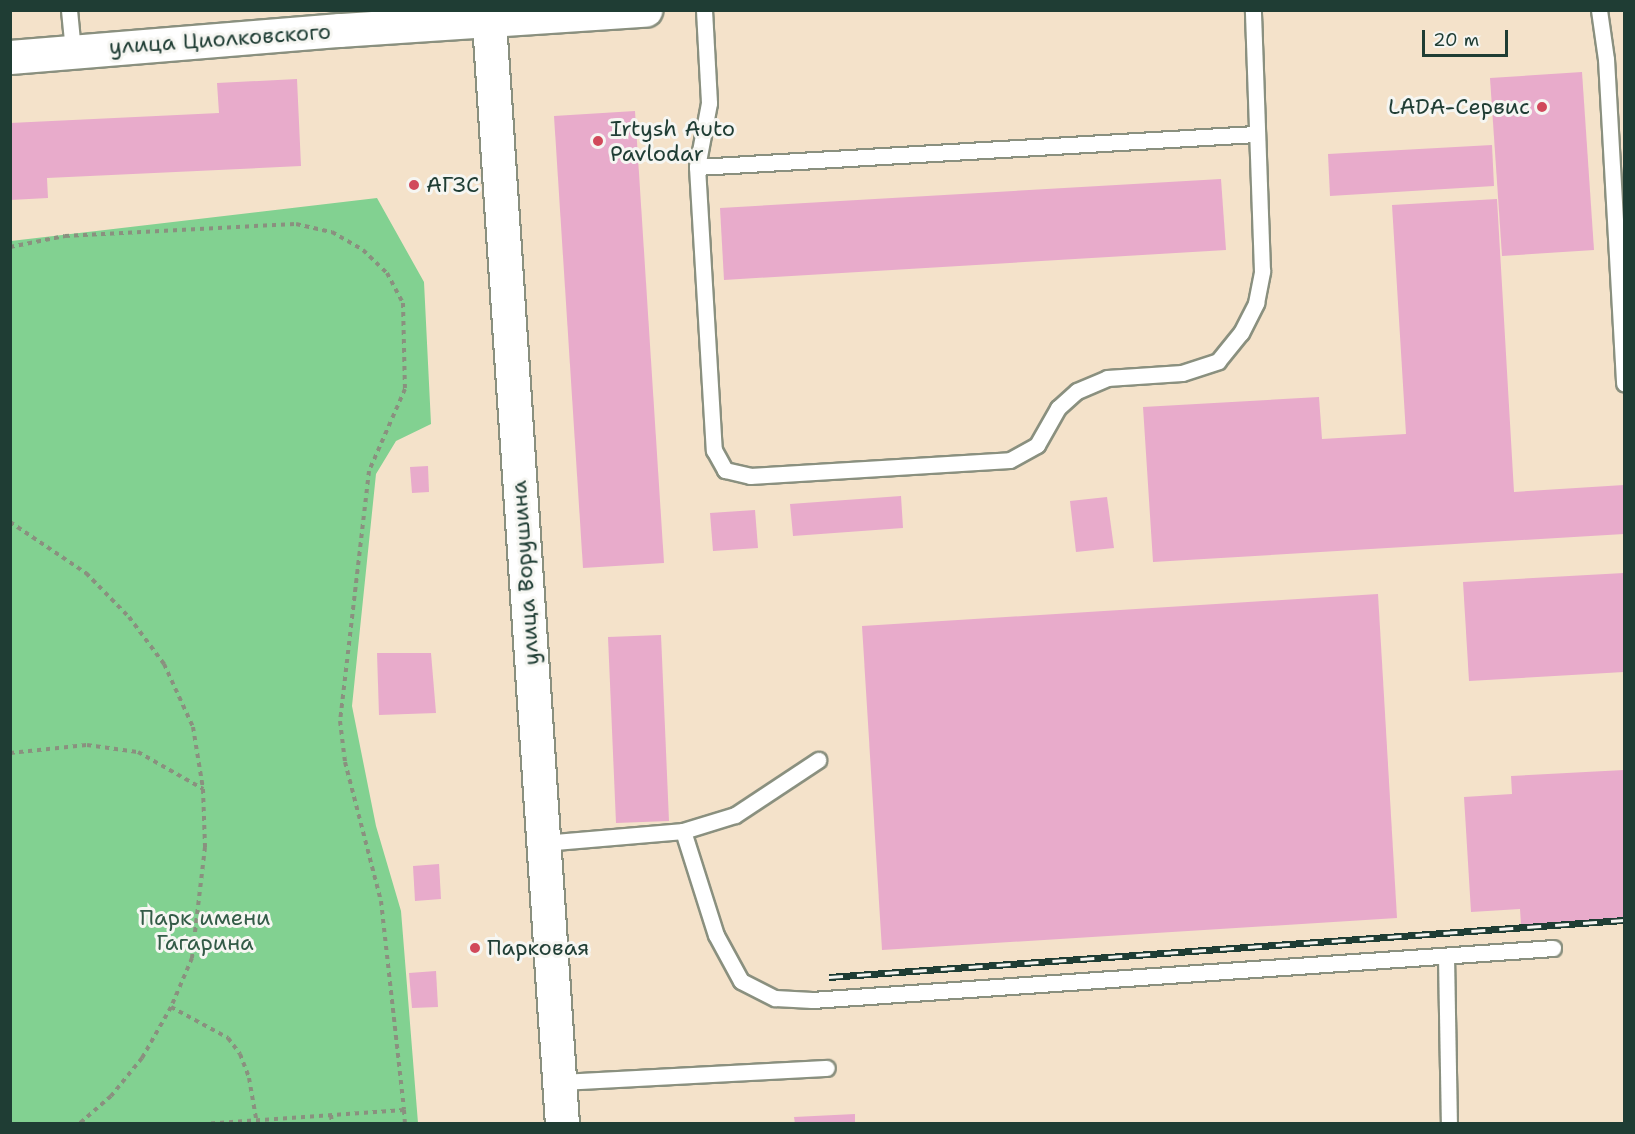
<!DOCTYPE html>
<meta charset="utf-8">
<style>
body{margin:0}
#map{position:relative;width:1635px;height:1134px;overflow:hidden;background:#f4e2ca;font-family:"Shantell Sans",sans-serif}
div>[style]{position:absolute}
.green>*{inset:0;background:#82d191}
.building>*{inset:0;background:#e8abcb}
.path>*{height:4px;margin-top:-2px;transform-origin:0;background:repeating-linear-gradient(90deg,#8a907f 0 4.5px,transparent 0 9px)}
.roads{filter:drop-shadow(2px 0 #8a907f) drop-shadow(-2px 0 #8a907f) drop-shadow(0 2px #8a907f) drop-shadow(0 -2px #8a907f)}
.lane>*{height:15px;margin:-7.5px;padding:0 7.5px;transform-origin:7.5px;border-radius:7.5px;background:#fff}
.secondary>*{height:33px;margin:-16.5px;padding:0 16.5px;transform-origin:16.5px;border-radius:16.5px;background:#fff}
.rail>*{height:7px;margin-top:-3.5px;transform-origin:0;background:repeating-linear-gradient(90deg,#f6f6f2 0 14px,#1f3d34 0 28px);box-sizing:border-box;border-block:2px solid #1f3d34}
.dots>*{width:16px;height:16px;translate:-50% -50%;box-sizing:border-box;border:3px solid #f6f6f2;border-radius:50%}
span{translate:-50% -50%;white-space:nowrap;text-align:center;line-height:1.15;-webkit-text-stroke:6px #f6f6f2;paint-order:stroke}
.street-label{font-size:22px;color:#1f3d34}
.poi-label{font-size:22px;color:#1f3d34}
.right{translate:-100% -50%;text-align:right}
.left{translate:0 -50%;text-align:left}
.park-label{font-size:22px;color:#335b47}
.frame{position:absolute;inset:0;border:12px solid #1f3d34;pointer-events:none}
.scale{position:absolute;left:1422px;top:30px;width:86px;height:27px;box-sizing:border-box;border:3px solid #1f3d34;border-top:0;padding-left:8px;font-size:18px;line-height:21px;white-space:nowrap;color:#1f3d34;-webkit-text-stroke:4px #f6f6f2;paint-order:stroke}
</style>
<div id="map">
<div class="green">
<div style="clip-path:polygon(377px 198px,424px 282px,431px 424px,396px 441px,376px 474px,352px 706px,376px 826px,401px 911px,418px 1123px,11px 1123px,11px 241px)"></div>
</div>
<div class="building">
<div style="clip-path:polygon(1582px 72px,1594px 250px,1502px 256px,1490px 78px)"></div>
<div style="clip-path:polygon(297px 79px,301px 166px,47px 178px,48px 198px,10px 200px,10px 123px,219px 113px,217px 83px)"></div>
<div style="clip-path:polygon(635px 111px,664px 563px,583px 568px,554px 116px)"></div>
<div style="clip-path:polygon(1492px 145px,1494px 186px,1330px 196px,1328px 154px)"></div>
<div style="clip-path:polygon(1221px 179px,1226px 250px,724px 280px,720px 208px)"></div>
<div style="clip-path:polygon(1497px 199px,1514px 492px,1624px 485px,1624px 534px,1153px 562px,1143px 407px,1319px 397px,1322px 439px,1406px 434px,1392px 205px)"></div>
<div style="clip-path:polygon(428px 466px,429px 492px,412px 493px,410px 467px)"></div>
<div style="clip-path:polygon(901px 496px,903px 528px,793px 536px,790px 504px)"></div>
<div style="clip-path:polygon(1107px 497px,1114px 548px,1076px 552px,1070px 501px)"></div>
<div style="clip-path:polygon(755px 510px,758px 548px,713px 551px,710px 513px)"></div>
<div style="clip-path:polygon(1624px 573px,1624px 672px,1469px 681px,1463px 582px)"></div>
<div style="clip-path:polygon(1378px 594px,1397px 918px,882px 950px,862px 626px)"></div>
<div style="clip-path:polygon(661px 635px,669px 821px,616px 823px,608px 637px)"></div>
<div style="clip-path:polygon(377px 653px,431px 653px,436px 713px,379px 715px)"></div>
<div style="clip-path:polygon(1624px 770px,1624px 919px,1521px 925px,1520px 909px,1471px 912px,1464px 797px,1512px 794px,1511px 776px)"></div>
<div style="clip-path:polygon(439px 864px,441px 899px,415px 901px,413px 866px)"></div>
<div style="clip-path:polygon(436px 971px,438px 1007px,412px 1008px,409px 973px)"></div>
<div style="clip-path:polygon(855px 1114px,855px 1124px,795px 1124px,794px 1117px)"></div>
</div>
<div class="path">
<div style="left:10px;top:247px;width:56px;rotate:-11.3deg"></div>
<div style="left:65px;top:236px;width:231px;rotate:-3deg"></div>
<div style="left:296px;top:224px;width:37px;rotate:13deg"></div>
<div style="left:332px;top:232px;width:36px;rotate:30deg"></div>
<div style="left:363px;top:250px;width:33px;rotate:44deg"></div>
<div style="left:387px;top:273px;width:34px;rotate:62deg"></div>
<div style="left:403px;top:303px;width:86px;rotate:88.7deg"></div>
<div style="left:405px;top:389px;width:90px;rotate:113.7deg"></div>
<div style="left:369px;top:471px;width:252px;rotate:96.6deg"></div>
<div style="left:340px;top:721px;width:41px;rotate:83deg"></div>
<div style="left:345px;top:762px;width:144px;rotate:75.5deg"></div>
<div style="left:381px;top:901px;width:210px;rotate:83.7deg"></div>
<div style="left:404px;top:1110px;width:198px;rotate:176deg"></div>
<div style="left:10px;top:522px;width:92px;rotate:33.9deg"></div>
<div style="left:86px;top:573px;width:62px;rotate:45.7deg"></div>
<div style="left:129px;top:617px;width:59px;rotate:53.3deg"></div>
<div style="left:164px;top:664px;width:69px;rotate:65.3deg"></div>
<div style="left:193px;top:727px;width:63px;rotate:80.8deg"></div>
<div style="left:203px;top:789px;width:58px;rotate:88deg"></div>
<div style="left:205px;top:847px;width:112px;rotate:96.7deg"></div>
<div style="left:192px;top:958px;width:53px;rotate:113.2deg"></div>
<div style="left:171px;top:1007px;width:59px;rotate:119.6deg"></div>
<div style="left:142px;top:1058px;width:49px;rotate:129.2deg"></div>
<div style="left:111px;top:1096px;width:43px;rotate:138.8deg"></div>
<div style="left:10px;top:753px;width:77px;rotate:-5.9deg"></div>
<div style="left:87px;top:745px;width:51px;rotate:7.8deg"></div>
<div style="left:138px;top:752px;width:75px;rotate:29.6deg"></div>
<div style="left:171px;top:1007px;width:65px;rotate:28.5deg"></div>
<div style="left:228px;top:1038px;width:20px;rotate:53deg"></div>
<div style="left:240px;top:1054px;width:26px;rotate:69deg"></div>
<div style="left:249px;top:1078px;width:47px;rotate:80.1deg"></div>
<div style="left:404px;top:1110px;width:14px;rotate:86deg"></div>
<div style="left:331px;top:1115px;width:9px;rotate:84deg"></div>
</div>
<div class="roads">
<div class="lane">
<div style="left:69px;top:10px;width:41px;rotate:84.4deg"></div>
<div style="left:704px;top:10px;width:93px;rotate:86.9deg"></div>
<div style="left:709px;top:103px;width:65px;rotate:100.6deg"></div>
<div style="left:697px;top:167px;width:284px;rotate:86.6deg"></div>
<div style="left:714px;top:450px;width:23px;rotate:61deg"></div>
<div style="left:725px;top:470px;width:26px;rotate:13deg"></div>
<div style="left:750px;top:476px;width:260px;rotate:-3.5deg"></div>
<div style="left:1010px;top:460px;width:31px;rotate:-29deg"></div>
<div style="left:1037px;top:445px;width:43px;rotate:-60.4deg"></div>
<div style="left:1058px;top:408px;width:25px;rotate:-42deg"></div>
<div style="left:1077px;top:391px;width:33px;rotate:-23deg"></div>
<div style="left:1107px;top:378px;width:75px;rotate:-3.8deg"></div>
<div style="left:1182px;top:373px;width:38px;rotate:-18deg"></div>
<div style="left:1218px;top:361px;width:36px;rotate:-51deg"></div>
<div style="left:1241px;top:333px;width:34px;rotate:-63deg"></div>
<div style="left:1256px;top:303px;width:33px;rotate:-79deg"></div>
<div style="left:1262px;top:271px;width:261px;rotate:-92deg"></div>
<div style="left:1599px;top:10px;width:49px;rotate:81.9deg"></div>
<div style="left:1606px;top:59px;width:325px;rotate:86.8deg"></div>
<div style="left:697px;top:167px;width:559px;rotate:-3.38deg"></div>
<div style="left:683px;top:831px;width:109px;rotate:72.4deg"></div>
<div style="left:716px;top:935px;width:52px;rotate:61.5deg"></div>
<div style="left:741px;top:981px;width:38px;rotate:27deg"></div>
<div style="left:775px;top:998px;width:37px;rotate:3deg"></div>
<div style="left:812px;top:1000px;width:743px;rotate:-4.01deg"></div>
<div style="left:543px;top:843px;width:141px;rotate:-4.9deg"></div>
<div style="left:683px;top:831px;width:54px;rotate:-17.1deg"></div>
<div style="left:735px;top:815px;width:100px;rotate:-33.5deg"></div>
<div style="left:1446px;top:956px;width:168px;rotate:89deg"></div>
<div style="left:559px;top:1082px;width:268px;rotate:-3deg"></div>
</div>
<div class="secondary">
<div style="left:489px;top:22px;width:1104px;rotate:86.21deg"></div>
<div style="left:10px;top:57px;width:331px;rotate:-4.7deg"></div>
<div style="left:340px;top:30px;width:306px;rotate:-3.8deg"></div>
</div>
</div>
<div class="rail">
<div style="left:829px;top:977px;width:797px;rotate:-4.1deg"></div>
</div>
<div class="dots">
<div style="left:1542px;top:107px;background:#d1495b"></div>
<div style="left:598px;top:141px;background:#d1495b"></div>
<div style="left:414px;top:185px;background:#d1495b"></div>
<div style="left:475px;top:948px;background:#d1495b"></div>
</div>
<div class="street-label">
<span style="left:220px;top:39px;rotate:-4deg">улица Циолковского</span>
<span style="left:525px;top:573px;rotate:-94deg">улица Ворушина</span>
</div>
<div class="poi-label">
<span class="right" style="left:1530px;top:107px">LADA-Сервис</span>
<span class="left" style="left:610px;top:141px">Irtysh Auto<br>Pavlodar</span>
<span class="left" style="left:426px;top:185px">АГЗС</span>
<span class="left" style="left:487px;top:948px">Парковая</span>
</div>
<div class="park-label">
<span style="left:205px;top:930px">Парк имени<br>Гагарина</span>
</div>
<div class="frame"></div>
<div class="scale">20 m</div>
</div>
